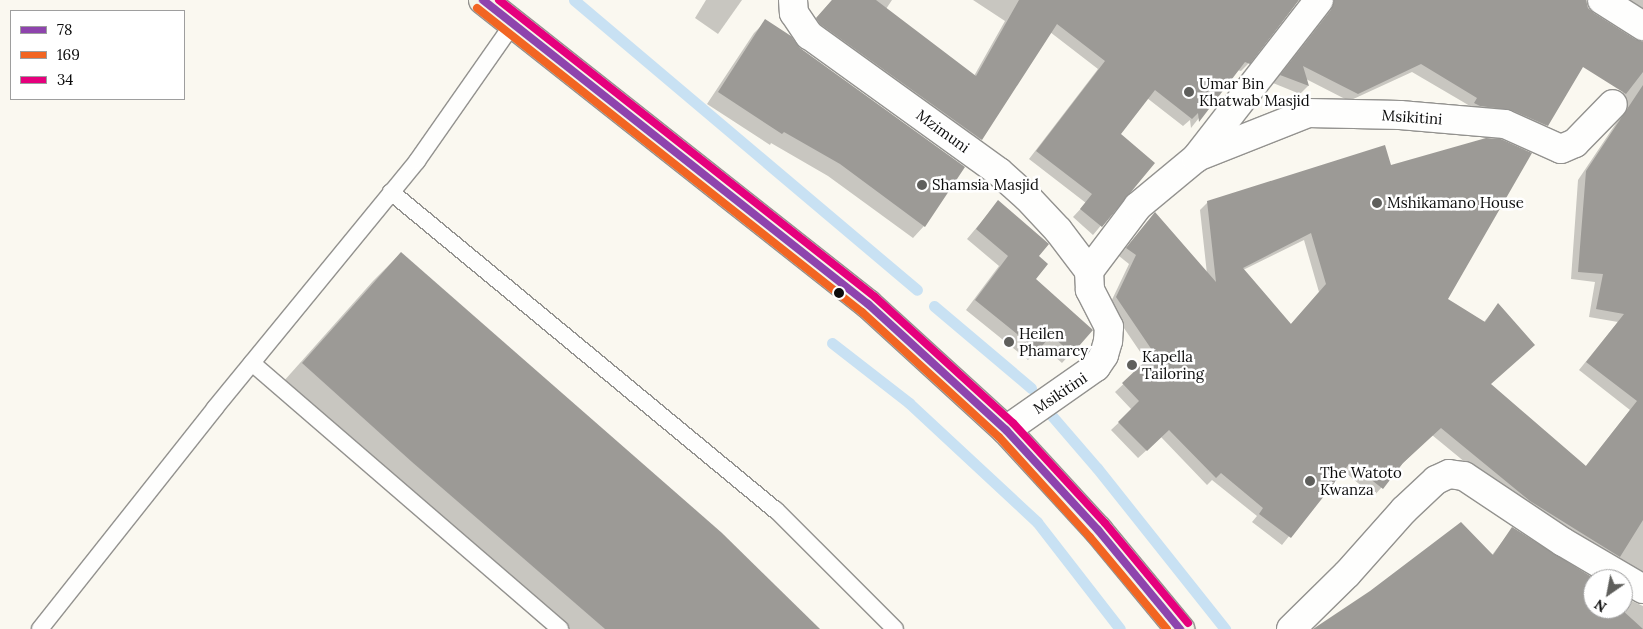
<!DOCTYPE html>
<style>
body{margin:0}
#map{position:relative;width:1643px;height:629px;overflow:hidden;background:#faf8f0;font-family:Lora,serif}
div>[style]{position:absolute}
.shadow>*{inset:0;background:#0003}
.stream>*{height:11px;margin:-5.5px;padding:0 5.5px;transform-origin:5.5px;border-radius:5.5px;background:#c8e1f3}
.building>*{inset:0;background:#9c9a96}
.roads{filter:drop-shadow(1px 0 #93928f) drop-shadow(-1px 0 #93928f) drop-shadow(0 1px #93928f) drop-shadow(0 -1px #93928f)}
.lane>*{height:16px;margin:-8px;padding:0 8px;transform-origin:8px;border-radius:8px;background:#fefefd}
.street>*{height:28px;margin:-14px;padding:0 14px;transform-origin:14px;border-radius:14px;background:#fefefd}
.secondary>*{height:28px;margin:-14px;padding:0 14px;transform-origin:14px;border-radius:14px;background:#f4f4e9}
.bus-1>*{height:8px;margin:-4px;padding:0 4px;transform-origin:4px;border-radius:4px;background:#8e44ad}
.bus-2>*{height:8px;margin:-4px;padding:0 4px;transform-origin:4px;border-radius:4px;background:#f26522}
.bus-3>*{height:8px;margin:-4px;padding:0 4px;transform-origin:4px;border-radius:4px;background:#e5007d}
.dots>*{width:14px;height:14px;translate:-50% -50%;box-sizing:border-box;border:2px solid #fff;border-radius:50%}
span{translate:-50% -50%;white-space:nowrap;text-align:center;line-height:1.15;-webkit-text-stroke:5px #fff;paint-order:stroke}
.poi-label{font-size:15px;color:#0c0c0c}
.left{translate:0 -50%;text-align:left}
.street-label{font-size:15px;color:#0c0c0c}
.legend{position:absolute;left:10px;top:10px;width:175px;height:90px;box-sizing:border-box;background:#fff;border:1px solid #9e9e9e;margin:0;padding:6px 9px;list-style:none;font-size:15px;color:#0c0c0c}
.legend li{display:flex;align-items:center;gap:10px;height:25px}
.legend b{width:25px;border:1px solid #9e9e9e}
.north{position:absolute;left:1583px;top:569px;width:50px;height:50px;box-sizing:border-box;background:#fff;border:1px solid #9e9e9e;border-radius:50%;rotate:213deg;font-size:14px;font-weight:700;line-height:20px;text-align:center;color:#0c0c0c}
.north::after{content:'';display:block;margin:auto;width:18px;height:22px;background:#5f5f5c;clip-path:polygon(50% 0,100% 100%,50% 72%,0 100%)}
</style>
<div id="map">
<div class="shadow">
<div style="clip-path:polygon(706px 0,742px 0,718px 34px,695px 18px)"></div>
<div style="clip-path:polygon(832px 0,892px 0,886px 9px,974px 76px,1005px 21px,973px 0,1298px 0,1249px 63px,1241px 71px,1237px 70px,1191px 128px,1190px 120px,1183px 126px,1147px 98px,1119px 134px,1153px 163px,1093px 235px,1073px 217px,1086px 203px,1029px 159px,1098px 69px,1050px 32px,981px 139px,973px 147px,848px 57px,814px 21px)"></div>
<div style="clip-path:polygon(1324px 0,1512px 0,1547px 125px,1539px 133px,1467px 111px,1470px 106px,1412px 72px,1349px 101px,1306px 79px,1308px 86px,1300px 94px,1273px 83px,1327px 12px)"></div>
<div style="clip-path:polygon(1611px 0,1643px 0,1643px 20px)"></div>
<div style="clip-path:polygon(766px 21px,799px 49px,924px 226px,913px 238px,828px 176px,771px 143px,770px 145px,707px 104px,754px 33px)"></div>
<div style="clip-path:polygon(evenodd,1643px 62px,1643px 585px,1522px 509px,1432px 435px,1401px 465px,1374px 496px,1342px 470px,1282px 545px,1252px 522px,1257px 516px,1212px 480px,1207px 485px,1161px 437px,1138px 458px,1111px 430px,1132px 410px,1115px 392px,1147px 362px,1109px 306px,1129px 264px,1119px 256px,1148px 221px,1207px 274px,1200px 210px,1208px 202px,1391px 166px,1446px 299px,1484px 322px,1498px 305px,1490px 384px,1585px 467px,1630px 410px,1579px 370px,1618px 322px,1589px 317px,1595px 282px,1571px 279px,1578px 180px,1627px 107px,1617px 101px,1643px 62px,1304px 240px,1319px 292px,1290px 325px,1243px 270px,1304px 240px)"></div>
<div style="clip-path:polygon(998px 202px,1037px 256px,1034px 279px,1071px 353px,1062px 363px,1042px 345px,1028px 360px,966px 310px,999px 266px,967px 239px)"></div>
<div style="clip-path:polygon(401px 253px,819px 629px,546px 629px,275px 391px,373px 281px)"></div>
<div style="clip-path:polygon(1512px 529px,1593px 579px,1593px 609px,1623px 609px,1623px 597px,1643px 606px,1643px 629px,1324px 629px,1492px 555px)"></div>
</div>
<div class="stream">
<div style="left:574px;top:0;width:449px;rotate:40.2deg"></div>
<div style="left:934px;top:306px;width:127px;rotate:40.2deg"></div>
<div style="left:832px;top:343px;width:98px;rotate:37.9deg"></div>
<div style="left:909px;top:403px;width:175px;rotate:42.9deg"></div>
<div style="left:1037px;top:522px;width:135px;rotate:52.2deg"></div>
<div style="left:1046px;top:409px;width:78px;rotate:49.2deg"></div>
<div style="left:1097px;top:468px;width:206px;rotate:51.5deg"></div>
</div>
<div class="building">
<div style="clip-path:polygon(832px 0,876px 0,976px 76px,1019px 0,1299px 0,1250px 64px,1245px 62px,1199px 122px,1198px 113px,1192px 119px,1155px 90px,1121px 134px,1155px 163px,1102px 227px,1080px 209px,1092px 194px,1036px 151px,1105px 61px,1057px 24px,982px 140px,820px 24px,816px 18px)"></div>
<div style="clip-path:polygon(1334px 0,1586px 0,1588px 8px,1594px 13px,1635px 39px,1643px 42px,1643px 72px,1626px 94px,1583px 67px,1548px 126px,1511px 110px,1480px 106px,1474px 103px,1477px 98px,1421px 64px,1358px 94px,1303px 66px,1309px 86px,1280px 75px,1331px 10px)"></div>
<div style="clip-path:polygon(765px 19px,791px 36px,800px 48px,965px 167px,925px 227px,840px 164px,784px 132px,782px 134px,718px 92px)"></div>
<div style="clip-path:polygon(evenodd,1643px 85px,1643px 520px,1620px 557px,1530px 501px,1441px 428px,1403px 463px,1383px 489px,1350px 463px,1291px 538px,1259px 514px,1263px 508px,1221px 473px,1216px 478px,1169px 430px,1147px 451px,1118px 422px,1139px 401px,1122px 383px,1154px 353px,1116px 297px,1136px 255px,1126px 248px,1155px 212px,1216px 282px,1207px 201px,1385px 145px,1391px 165px,1486px 138px,1501px 139px,1532px 153px,1448px 299px,1485px 322px,1498px 303px,1535px 345px,1491px 384px,1586px 466px,1637px 401px,1586px 362px,1624px 314px,1596px 309px,1603px 274px,1578px 272px,1586px 171px,1643px 85px,1311px 233px,1326px 284px,1291px 324px,1243px 268px,1311px 233px)"></div>
<div style="clip-path:polygon(998px 200px,1049px 244px,1039px 256px,1048px 264px,1036px 279px,1093px 330px,1072px 354px,1051px 335px,1038px 351px,975px 300px,1008px 256px,976px 229px)"></div>
<div style="clip-path:polygon(401px 252px,722px 533px,820px 629px,605px 629px,412px 462px,302px 363px)"></div>
<div style="clip-path:polygon(1461px 522px,1493px 555px,1512px 527px,1595px 579px,1593px 579px,1593px 609px,1621px 609px,1643px 629px,1313px 629px,1370px 591px)"></div>
</div>
<div class="roads">
<div class="lane">
<div style="left:391px;top:192px;width:499px;rotate:39.6deg"></div>
<div style="left:776px;top:510px;width:168px;rotate:45deg"></div>
<div style="left:252px;top:363px;width:407px;rotate:40.8deg"></div>
<div style="left:40px;top:629px;width:282px;rotate:-51.6deg"></div>
<div style="left:215px;top:408px;width:319px;rotate:-50.7deg"></div>
<div style="left:417px;top:161px;width:167px;rotate:-55deg"></div>
</div>
<div class="street">
<div style="left:793px;top:0;width:13px;rotate:86deg"></div>
<div style="left:794px;top:13px;width:27px;rotate:56deg"></div>
<div style="left:809px;top:35px;width:234px;rotate:35.8deg"></div>
<div style="left:999px;top:172px;width:38px;rotate:42deg"></div>
<div style="left:1027px;top:197px;width:45px;rotate:46.8deg"></div>
<div style="left:1058px;top:230px;width:51px;rotate:52.9deg"></div>
<div style="left:1602px;top:0;width:49px;rotate:32.4deg"></div>
<div style="left:1197px;top:157px;width:119px;rotate:-21.6deg"></div>
<div style="left:1308px;top:113px;width:92px;rotate:1.2deg"></div>
<div style="left:1400px;top:115px;width:105px;rotate:4.9deg"></div>
<div style="left:1505px;top:124px;width:61px;rotate:24.1deg"></div>
<div style="left:1561px;top:149px;width:15px;rotate:-23deg"></div>
<div style="left:1575px;top:143px;width:54px;rotate:-45.7deg"></div>
<div style="left:1006px;top:430px;width:110px;rotate:-35deg"></div>
<div style="left:1096px;top:367px;width:14px;rotate:-56deg"></div>
<div style="left:1104px;top:355px;width:15px;rotate:-74deg"></div>
<div style="left:1108px;top:341px;width:14px;rotate:-86deg"></div>
<div style="left:1109px;top:327px;width:42px;rotate:-117.2deg"></div>
<div style="left:1090px;top:290px;width:19px;rotate:-93deg"></div>
<div style="left:1089px;top:271px;width:81px;rotate:-53deg"></div>
<div style="left:1138px;top:206px;width:75px;rotate:-39.6deg"></div>
<div style="left:1196px;top:158px;width:200px;rotate:-52.1deg"></div>
<div style="left:1291px;top:629px;width:78px;rotate:-44.5deg"></div>
<div style="left:1347px;top:574px;width:86px;rotate:-48.3deg"></div>
<div style="left:1404px;top:510px;width:44px;rotate:-43.2deg"></div>
<div style="left:1436px;top:480px;width:14px;rotate:-25deg"></div>
<div style="left:1449px;top:474px;width:15px;rotate:8deg"></div>
<div style="left:1464px;top:476px;width:119px;rotate:33.7deg"></div>
<div style="left:1563px;top:542px;width:93px;rotate:30.4deg"></div>
</div>
<div class="secondary">
<div style="left:483px;top:0;width:491px;rotate:38.3deg"></div>
<div style="left:868px;top:304px;width:187px;rotate:42.4deg"></div>
<div style="left:1006px;top:430px;width:136px;rotate:47.4deg"></div>
<div style="left:1098px;top:530px;width:129px;rotate:50.4deg"></div>
</div>
</div>
<div class="bus-1">
<div style="left:483px;top:0;width:491px;rotate:38.3deg"></div>
<div style="left:868px;top:304px;width:187px;rotate:42.4deg"></div>
<div style="left:1006px;top:430px;width:136px;rotate:47.4deg"></div>
<div style="left:1098px;top:530px;width:129px;rotate:50.4deg"></div>
</div>
<div class="bus-2">
<div style="left:477px;top:8px;width:491px;rotate:38.3deg"></div>
<div style="left:862px;top:312px;width:185px;rotate:42.4deg"></div>
<div style="left:999px;top:437px;width:135px;rotate:47.7deg"></div>
<div style="left:1090px;top:537px;width:120px;rotate:50.1deg"></div>
</div>
<div class="bus-3">
<div style="left:499px;top:0;width:479px;rotate:38.3deg"></div>
<div style="left:875px;top:297px;width:187px;rotate:42.4deg"></div>
<div style="left:1013px;top:423px;width:136px;rotate:47.4deg"></div>
<div style="left:1105px;top:523px;width:130px;rotate:50.3deg"></div>
</div>
<div class="dots">
<div style="left:1189px;top:92px;background:#5f5f5c"></div>
<div style="left:922px;top:185px;background:#5f5f5c"></div>
<div style="left:1377px;top:203px;background:#5f5f5c"></div>
<div style="left:839px;top:293px;background:#0c0c0c"></div>
<div style="left:1009px;top:342px;background:#5f5f5c"></div>
<div style="left:1132px;top:365px;background:#5f5f5c"></div>
<div style="left:1310px;top:481px;background:#5f5f5c"></div>
</div>
<div class="poi-label">
<span class="left" style="left:1199px;top:92px">Umar Bin<br>Khatwab Masjid</span>
<span class="left" style="left:932px;top:185px">Shamsia Masjid</span>
<span class="left" style="left:1387px;top:203px">Mshikamano House</span>
<span class="left" style="left:1019px;top:342px">Heilen<br>Phamarcy</span>
<span class="left" style="left:1142px;top:365px">Kapella<br>Tailoring</span>
<span class="left" style="left:1320px;top:481px">The Watoto<br>Kwanza</span>
</div>
<div class="street-label">
<span style="left:1412px;top:117px;rotate:4deg">Msikitini</span>
<span style="left:943px;top:131px;rotate:36deg">Mzimuni</span>
<span style="left:1060px;top:393px;rotate:-34deg">Msikitini</span>
</div>
<ul class="legend">
<li><b style="height:6px;background:#8e44ad"></b>78</li>
<li><b style="height:6px;background:#f26522"></b>169</li>
<li><b style="height:6px;background:#e5007d"></b>34</li>
</ul>
<div class="north">N</div>
</div>
